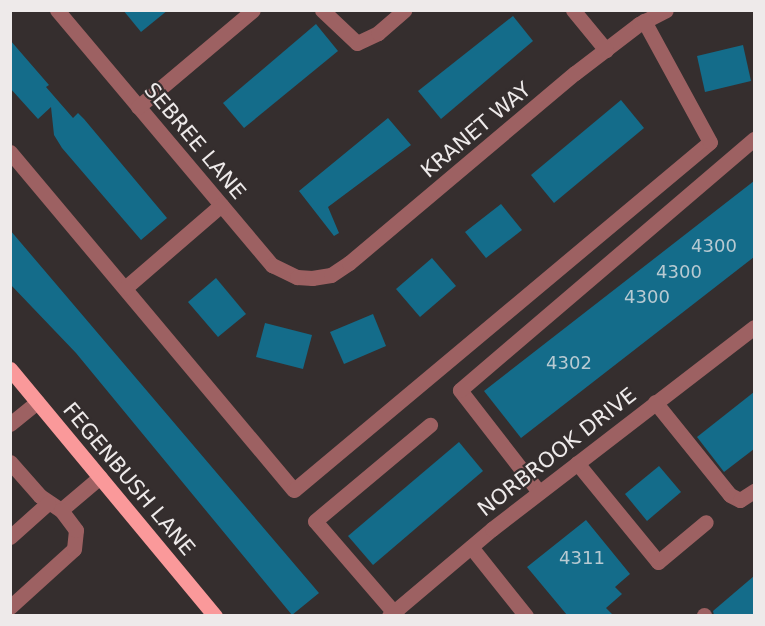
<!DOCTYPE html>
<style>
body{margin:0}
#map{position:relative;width:765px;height:626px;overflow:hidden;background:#352e2e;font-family:"DejaVu Sans",sans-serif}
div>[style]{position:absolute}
.building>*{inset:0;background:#146c8a}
.minor>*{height:15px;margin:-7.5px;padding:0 7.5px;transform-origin:7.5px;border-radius:7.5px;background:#9d6162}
.major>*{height:15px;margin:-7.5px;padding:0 7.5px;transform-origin:7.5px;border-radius:7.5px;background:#fa999a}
span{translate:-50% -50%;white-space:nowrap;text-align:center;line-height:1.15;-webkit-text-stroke:4.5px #352e2e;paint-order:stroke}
.number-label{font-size:18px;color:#b8cad2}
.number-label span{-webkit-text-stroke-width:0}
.street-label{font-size:21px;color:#eeeaea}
.frame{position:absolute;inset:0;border:12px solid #eeeaea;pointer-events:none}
</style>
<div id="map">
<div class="building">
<div style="clip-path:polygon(123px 10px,168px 10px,141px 32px)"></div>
<div style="clip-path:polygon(513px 16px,533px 41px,441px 119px,418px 91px)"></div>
<div style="clip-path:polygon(316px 24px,338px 51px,244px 128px,223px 103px)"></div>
<div style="clip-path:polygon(10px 40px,49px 85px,46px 87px,73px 118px,78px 113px,84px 119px,167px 218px,141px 240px,62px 148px,54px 135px,51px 107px,38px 119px,10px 88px)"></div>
<div style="clip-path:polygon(743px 45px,751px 81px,705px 92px,697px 56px)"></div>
<div style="clip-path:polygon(621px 100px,644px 128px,554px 203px,531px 175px)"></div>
<div style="clip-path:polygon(388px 118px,411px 145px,328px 207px,339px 233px,334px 236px,299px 191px)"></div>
<div style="clip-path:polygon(754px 181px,754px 257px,521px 438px,484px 391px)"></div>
<div style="clip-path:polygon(501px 204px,522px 230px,486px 258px,465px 232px)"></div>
<div style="clip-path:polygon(10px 230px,319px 593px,292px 615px,76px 353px,10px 284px)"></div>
<div style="clip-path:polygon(432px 258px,456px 286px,420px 317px,396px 289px)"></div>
<div style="clip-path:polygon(216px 278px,246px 314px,218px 337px,188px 302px)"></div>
<div style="clip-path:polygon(373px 314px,386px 346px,344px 364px,330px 332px)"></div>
<div style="clip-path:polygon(265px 323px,312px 335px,303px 369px,256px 357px)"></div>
<div style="clip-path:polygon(754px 392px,754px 449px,724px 472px,697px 437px)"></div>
<div style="clip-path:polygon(459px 442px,483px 471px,373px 565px,348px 536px)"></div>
<div style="clip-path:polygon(659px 466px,681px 492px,647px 521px,625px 494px)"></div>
<div style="clip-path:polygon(586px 520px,630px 574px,615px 587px,622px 594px,606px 608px,613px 615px,567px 615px,527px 567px)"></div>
<div style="clip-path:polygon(754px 576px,754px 615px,714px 615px,713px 611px)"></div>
</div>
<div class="minor">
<div style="left:57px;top:10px;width:334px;rotate:49.9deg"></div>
<div style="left:272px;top:265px;width:28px;rotate:26deg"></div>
<div style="left:297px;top:277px;width:15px;rotate:4deg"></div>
<div style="left:312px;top:278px;width:19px;rotate:-9deg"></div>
<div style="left:331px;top:275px;width:22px;rotate:-34deg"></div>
<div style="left:349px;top:263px;width:295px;rotate:-40.1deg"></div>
<div style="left:575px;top:73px;width:81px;rotate:-37.4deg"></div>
<div style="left:639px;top:24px;width:30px;rotate:-27deg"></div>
<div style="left:322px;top:10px;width:48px;rotate:43.3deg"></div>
<div style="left:357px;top:43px;width:23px;rotate:-25deg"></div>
<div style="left:378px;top:33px;width:35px;rotate:-41deg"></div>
<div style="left:573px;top:10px;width:52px;rotate:50.5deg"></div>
<div style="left:138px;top:107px;width:150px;rotate:-40.1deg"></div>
<div style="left:10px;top:152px;width:441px;rotate:50deg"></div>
<div style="left:294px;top:490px;width:542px;rotate:-39.91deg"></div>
<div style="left:710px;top:142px;width:138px;rotate:-118.6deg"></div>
<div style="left:125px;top:288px;width:127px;rotate:-40.8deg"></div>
<div style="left:655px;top:402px;width:119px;rotate:51.1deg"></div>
<div style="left:730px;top:495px;width:11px;rotate:27deg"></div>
<div style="left:740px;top:500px;width:17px;rotate:-33deg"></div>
<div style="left:10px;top:424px;width:35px;rotate:-39deg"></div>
<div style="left:10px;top:462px;width:45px;rotate:48.6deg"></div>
<div style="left:40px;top:496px;width:25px;rotate:34deg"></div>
<div style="left:61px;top:510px;width:51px;rotate:-40.2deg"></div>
<div style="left:577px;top:463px;width:128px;rotate:50.7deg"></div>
<div style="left:658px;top:562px;width:62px;rotate:-39.8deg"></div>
<div style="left:539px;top:492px;width:129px;rotate:-127.8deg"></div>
<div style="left:460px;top:390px;width:387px;rotate:-40.5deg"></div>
<div style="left:10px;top:537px;width:51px;rotate:-41.8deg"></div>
<div style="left:471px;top:547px;width:88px;rotate:51.4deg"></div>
<div style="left:10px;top:607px;width:86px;rotate:-42.2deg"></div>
<div style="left:74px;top:549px;width:19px;rotate:-84deg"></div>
<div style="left:76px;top:530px;width:25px;rotate:-127deg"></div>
<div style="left:704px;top:615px;width:1px;rotate:90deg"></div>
<div style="left:389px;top:616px;width:135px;rotate:-40.2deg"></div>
<div style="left:492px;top:529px;width:331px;rotate:-37.6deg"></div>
<div style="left:397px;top:616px;width:125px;rotate:-130.8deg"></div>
<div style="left:315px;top:521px;width:150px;rotate:-39.9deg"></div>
</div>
<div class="major">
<div style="left:10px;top:369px;width:321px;rotate:50.3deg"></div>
</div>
<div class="number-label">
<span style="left:714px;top:246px">4300</span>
<span style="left:679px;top:272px">4300</span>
<span style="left:647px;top:297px">4300</span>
<span style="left:569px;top:363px">4302</span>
<span style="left:582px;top:558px">4311</span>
</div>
<div class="street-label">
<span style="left:476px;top:130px;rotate:-40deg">KRANET WAY</span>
<span style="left:195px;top:141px;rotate:50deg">SEBREE LANE</span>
<span style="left:557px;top:452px;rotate:-38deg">NORBROOK DRIVE</span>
<span style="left:129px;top:479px;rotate:50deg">FEGENBUSH LANE</span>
</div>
<div class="frame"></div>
</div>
